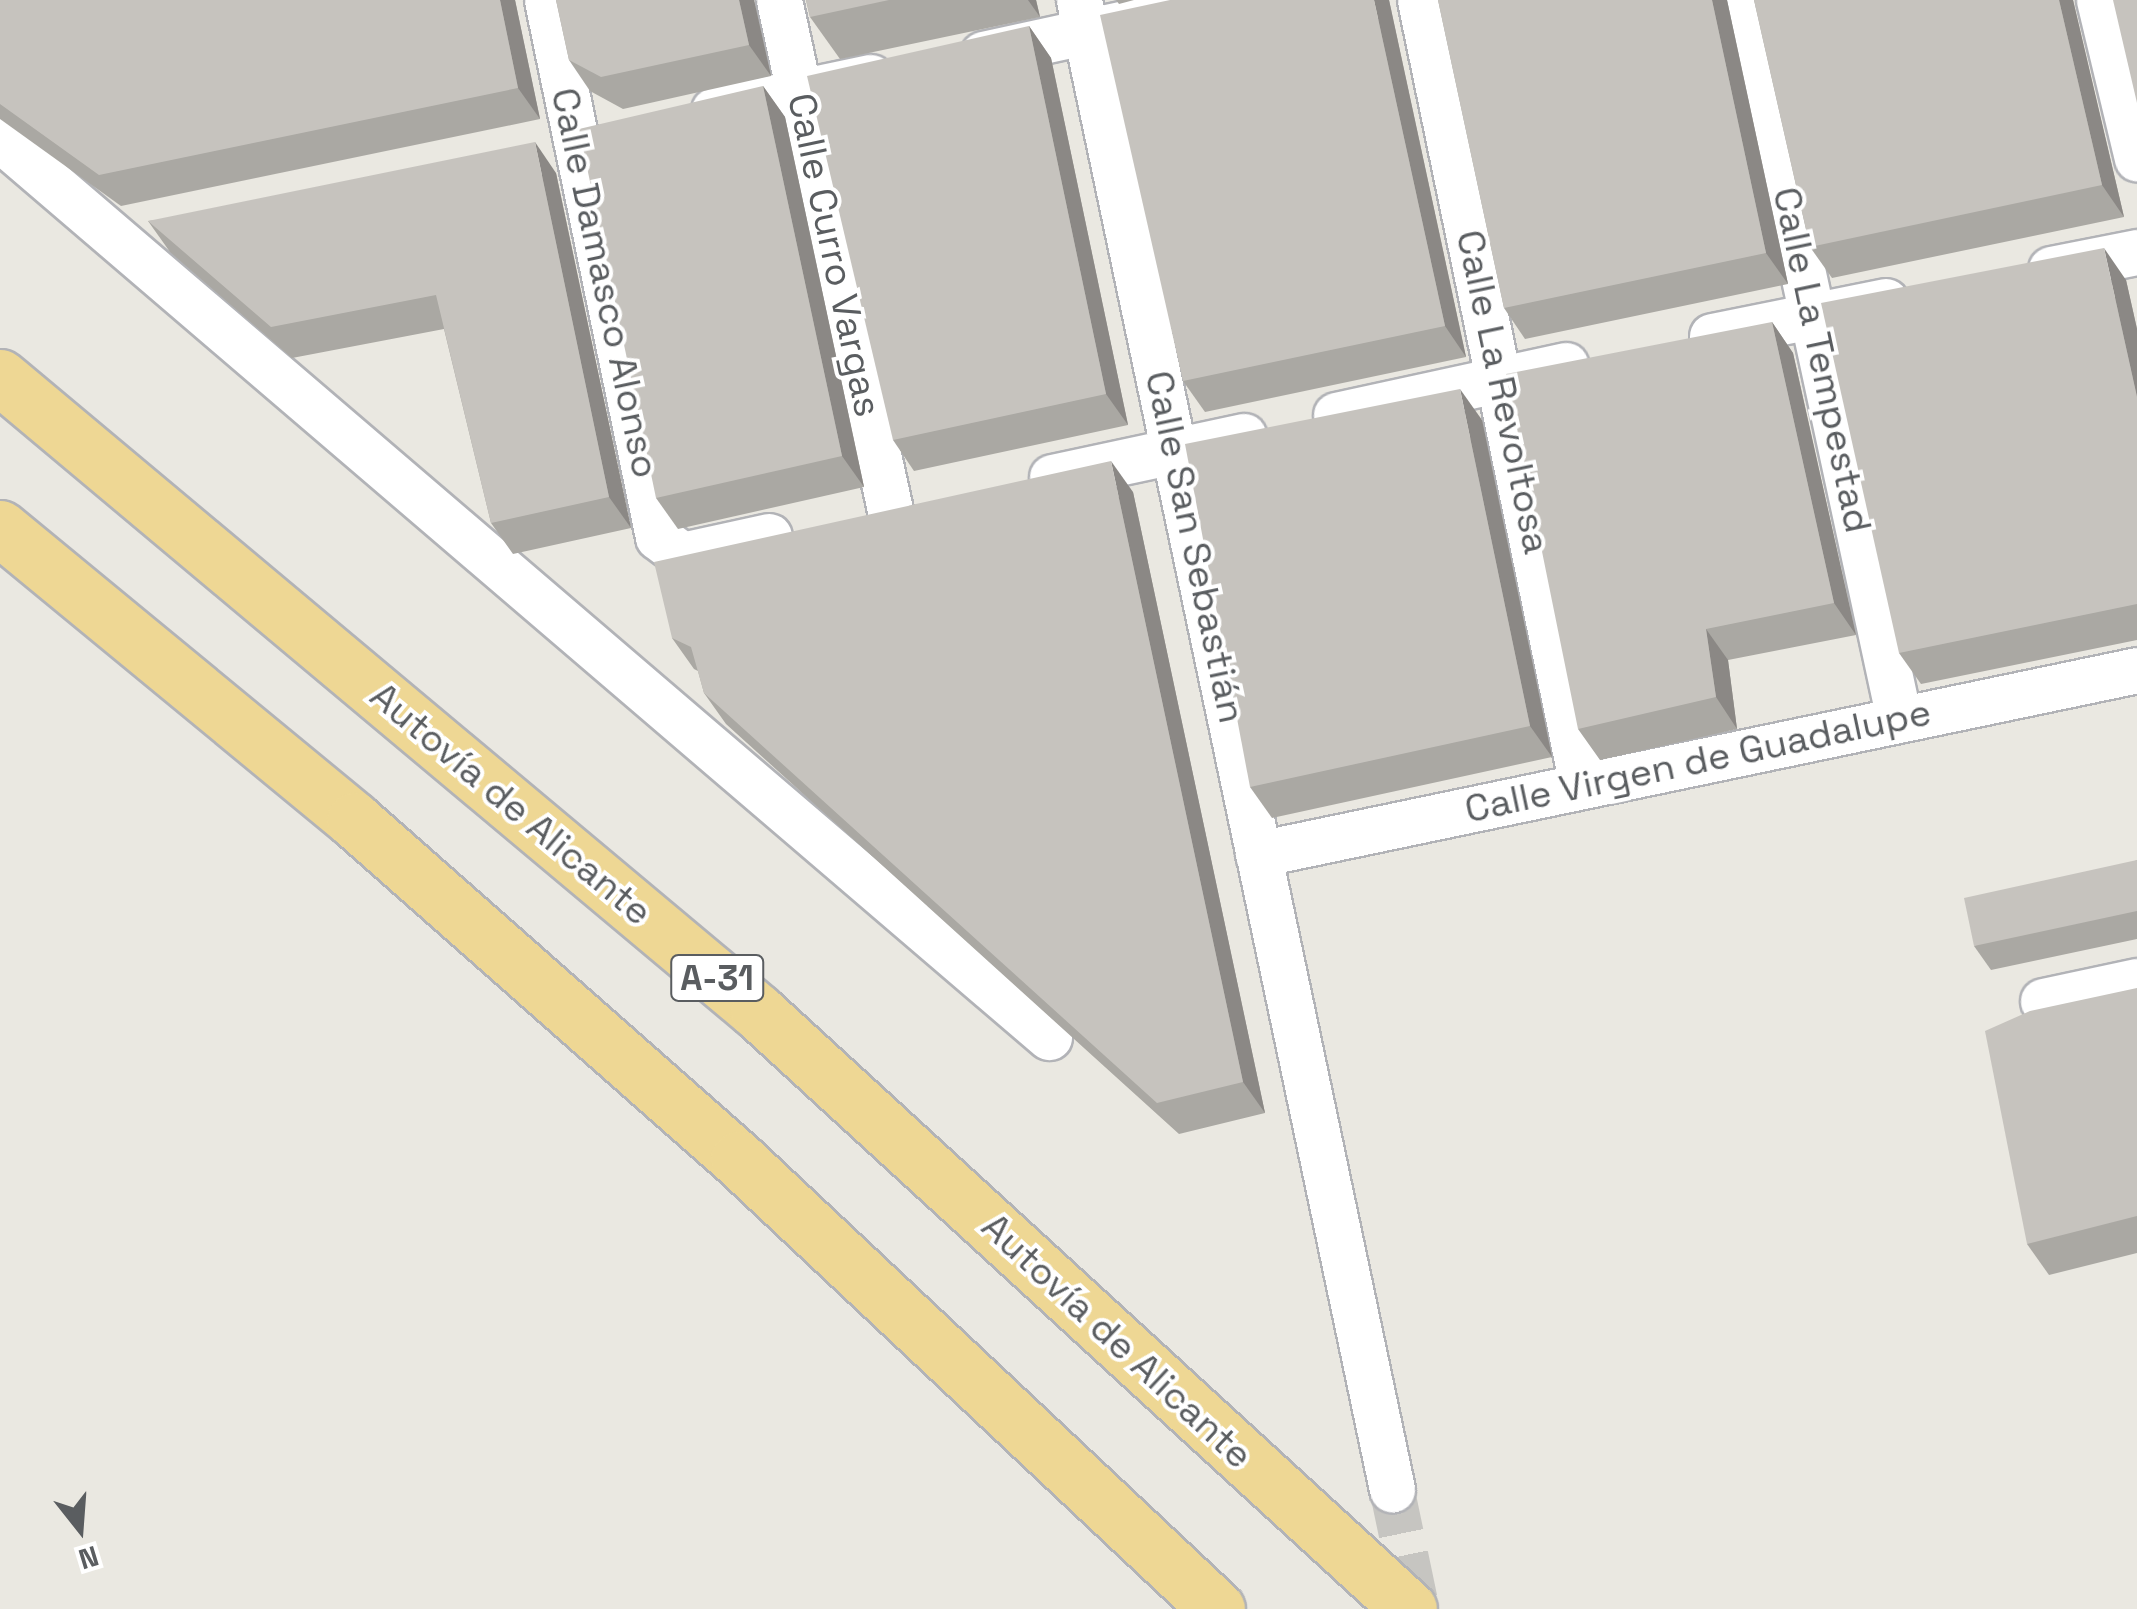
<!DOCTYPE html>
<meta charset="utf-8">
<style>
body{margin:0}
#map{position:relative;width:2137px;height:1609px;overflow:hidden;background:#eae8e1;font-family:"Space Grotesk",sans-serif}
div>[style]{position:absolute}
.minor-tunnel>*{height:45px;margin-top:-22.5px;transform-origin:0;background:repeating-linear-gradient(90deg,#c6c5c1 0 45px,transparent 0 67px)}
.roads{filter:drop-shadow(2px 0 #b2b3b7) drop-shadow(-2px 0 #b2b3b7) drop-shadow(0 2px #b2b3b7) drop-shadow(0 -2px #b2b3b7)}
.minor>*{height:45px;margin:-22.5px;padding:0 22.5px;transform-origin:22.5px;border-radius:22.5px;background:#fff}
.highway>*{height:55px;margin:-27.5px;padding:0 27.5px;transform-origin:27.5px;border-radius:27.5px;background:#eed794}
.wall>*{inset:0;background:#aaa8a3}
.shaded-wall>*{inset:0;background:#8b8885}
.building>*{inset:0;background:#c6c3be}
span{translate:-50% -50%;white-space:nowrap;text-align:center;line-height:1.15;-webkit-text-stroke:8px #fff;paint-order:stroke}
.shield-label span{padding:2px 8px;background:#fff;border:2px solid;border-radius:8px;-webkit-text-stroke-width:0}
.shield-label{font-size:35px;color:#5a5d60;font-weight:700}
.street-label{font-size:38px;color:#5a5d60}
.north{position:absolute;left:30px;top:1479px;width:100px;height:100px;-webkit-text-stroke:8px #fff;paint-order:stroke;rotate:163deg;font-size:28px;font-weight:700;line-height:40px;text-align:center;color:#5a5d60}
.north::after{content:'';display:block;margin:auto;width:35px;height:45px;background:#5a5d60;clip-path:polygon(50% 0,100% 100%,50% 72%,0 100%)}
</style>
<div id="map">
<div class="minor-tunnel">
<div style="left:1392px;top:1489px;width:123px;rotate:78.2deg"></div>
</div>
<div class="roads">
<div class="minor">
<div style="left:547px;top:0;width:548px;rotate:78.32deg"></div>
<div style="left:658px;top:537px;width:30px;rotate:37deg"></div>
<div style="left:682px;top:555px;width:89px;rotate:-12.3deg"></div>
<div style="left:779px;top:0;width:522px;rotate:77.72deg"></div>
<div style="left:1079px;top:0;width:1522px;rotate:78.13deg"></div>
<div style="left:1420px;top:0;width:802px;rotate:78.34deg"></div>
<div style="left:1744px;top:0;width:736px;rotate:77.83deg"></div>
<div style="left:2099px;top:0;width:163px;rotate:76.5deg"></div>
<div style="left:983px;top:54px;width:253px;rotate:-12.3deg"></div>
<div style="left:714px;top:110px;width:160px;rotate:-11.9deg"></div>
<div style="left:0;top:139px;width:1381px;rotate:40.57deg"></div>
<div style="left:2051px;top:269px;width:88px;rotate:-11.2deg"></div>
<div style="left:1712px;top:336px;width:177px;rotate:-11.4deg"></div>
<div style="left:1336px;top:415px;width:235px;rotate:-12.3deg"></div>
<div style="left:1052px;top:477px;width:196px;rotate:-12.1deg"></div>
<div style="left:1258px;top:854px;width:898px;rotate:-11.82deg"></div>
<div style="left:2043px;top:1001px;width:96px;rotate:-12deg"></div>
</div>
<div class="highway">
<div style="left:0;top:377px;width:989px;rotate:39.95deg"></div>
<div style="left:758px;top:1012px;width:883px;rotate:42.52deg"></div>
<div style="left:0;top:528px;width:459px;rotate:39.5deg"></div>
<div style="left:354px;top:820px;width:512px;rotate:41.44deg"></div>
<div style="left:738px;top:1159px;width:657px;rotate:43.21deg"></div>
</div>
</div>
<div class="wall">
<div style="clip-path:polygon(0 0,515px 0,540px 119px,121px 206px,0 119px)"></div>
<div style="clip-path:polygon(556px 0,754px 0,771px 76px,623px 109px,590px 91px,569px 60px)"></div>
<div style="clip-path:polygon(806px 0,1036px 0,1040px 17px,840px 59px,810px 17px)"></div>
<div style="clip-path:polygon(1116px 0,1134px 0,1119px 4px)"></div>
<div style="clip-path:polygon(1389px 0,1466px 357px,1205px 412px,1183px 381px)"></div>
<div style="clip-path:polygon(1438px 0,1727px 0,1788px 284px,1525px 339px,1504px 308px)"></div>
<div style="clip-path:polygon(1754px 0,2073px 0,2124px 217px,1832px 278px,1810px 247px)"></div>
<div style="clip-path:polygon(1029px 26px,1051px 58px,1128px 425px,914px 471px,893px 440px)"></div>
<div style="clip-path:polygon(763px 86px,785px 117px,864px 487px,678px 529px,656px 498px)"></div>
<div style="clip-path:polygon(556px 173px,631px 528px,513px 554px,491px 523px,444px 329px,292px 358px,170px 252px,148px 221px)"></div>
<div style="clip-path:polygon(2126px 280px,2137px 329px,2137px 640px,1921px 684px,1899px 653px)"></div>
<div style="clip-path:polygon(1772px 322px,1793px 353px,1856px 635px,1728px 660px,1737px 729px,1600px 760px,1578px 729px)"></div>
<div style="clip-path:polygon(1482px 420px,1552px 757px,1272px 818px,1250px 787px)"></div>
<div style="clip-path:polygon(1133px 492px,1265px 1113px,1179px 1134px,726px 724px,704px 693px,698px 671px,694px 669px,672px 638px)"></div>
<div style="clip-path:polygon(2137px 860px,2137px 939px,1991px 970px,1974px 946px)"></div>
<div style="clip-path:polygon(2137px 988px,2137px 1253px,2049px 1275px,2027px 1244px)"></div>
</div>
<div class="shaded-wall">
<div style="clip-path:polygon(500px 0,515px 0,540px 119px,518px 88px)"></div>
<div style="clip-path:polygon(739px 0,754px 0,771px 76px,749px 45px)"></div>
<div style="clip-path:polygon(1028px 0,1036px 0,1040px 17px)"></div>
<div style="clip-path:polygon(1374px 0,1389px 0,1466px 357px,1445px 326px)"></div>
<div style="clip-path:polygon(1712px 0,1727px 0,1788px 284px,1766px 253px)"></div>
<div style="clip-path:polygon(2059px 0,2073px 0,2124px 217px,2102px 185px)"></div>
<div style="clip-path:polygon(1029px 26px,1051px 58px,1128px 425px,1106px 394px)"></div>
<div style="clip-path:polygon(763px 86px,785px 117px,864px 487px,842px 456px)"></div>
<div style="clip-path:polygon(535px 142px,556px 173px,631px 528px,609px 497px)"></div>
<div style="clip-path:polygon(2104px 248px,2126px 280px,2137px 329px,2137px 397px)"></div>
<div style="clip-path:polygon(1772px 322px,1793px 353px,1856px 635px,1834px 603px)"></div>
<div style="clip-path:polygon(1460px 389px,1482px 420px,1552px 757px,1530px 726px)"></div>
<div style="clip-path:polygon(1111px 461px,1133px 492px,1265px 1113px,1243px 1082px)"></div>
<div style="clip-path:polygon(1706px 629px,1728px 660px,1737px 729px,1716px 697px)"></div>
</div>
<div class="building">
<div style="clip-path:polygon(0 0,500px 0,518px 88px,99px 175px,0 104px)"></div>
<div style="clip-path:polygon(556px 0,739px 0,749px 45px,601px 77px,569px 60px)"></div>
<div style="clip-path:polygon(806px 0,889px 0,810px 17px)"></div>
<div style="clip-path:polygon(1170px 0,1374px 0,1445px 326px,1183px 381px,1100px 15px)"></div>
<div style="clip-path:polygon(1438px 0,1712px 0,1766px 253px,1504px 308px)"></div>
<div style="clip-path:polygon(1754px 0,2059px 0,2102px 185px,1810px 247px)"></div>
<div style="clip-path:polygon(2113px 0,2137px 0,2137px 103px)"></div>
<div style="clip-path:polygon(1029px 26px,1106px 394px,893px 440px,807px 76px)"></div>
<div style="clip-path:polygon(763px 86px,842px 456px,656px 498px,579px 129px)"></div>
<div style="clip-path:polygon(535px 142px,609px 497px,491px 523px,436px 295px,271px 327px,148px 221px)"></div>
<div style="clip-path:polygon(2104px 248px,2137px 397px,2137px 604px,1899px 653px,1821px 303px)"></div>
<div style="clip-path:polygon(1772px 322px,1834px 603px,1706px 629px,1716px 697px,1578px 729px,1506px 374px)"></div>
<div style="clip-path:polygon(1460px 389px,1530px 726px,1250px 787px,1185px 444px)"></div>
<div style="clip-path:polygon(1111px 461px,1243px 1082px,1157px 1103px,704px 693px,691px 647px,672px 638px,654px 562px)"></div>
<div style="clip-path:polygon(2137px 860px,2137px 911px,1974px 946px,1964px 898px)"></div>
<div style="clip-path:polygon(2137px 988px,2137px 1216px,2027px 1244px,1985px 1031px,2030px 1011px)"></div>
</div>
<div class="shield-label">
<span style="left:717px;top:978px">A-31</span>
</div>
<div class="street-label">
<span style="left:834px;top:255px;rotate:78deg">Calle Curro Vargas</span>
<span style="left:605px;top:283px;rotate:78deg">Calle Damasco Alonso</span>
<span style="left:1822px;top:360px;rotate:78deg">Calle La Tempestad</span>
<span style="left:1503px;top:392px;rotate:78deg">Calle La Revoltosa</span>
<span style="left:1195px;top:547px;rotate:78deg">Calle San Sebastián</span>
<span style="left:1698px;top:761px;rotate:-12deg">Calle Virgen de Guadalupe</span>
<span style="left:511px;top:804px;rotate:40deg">Autovía de Alicante</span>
<span style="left:1117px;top:1341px;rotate:43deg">Autovía de Alicante</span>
</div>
<div class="north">N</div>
</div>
